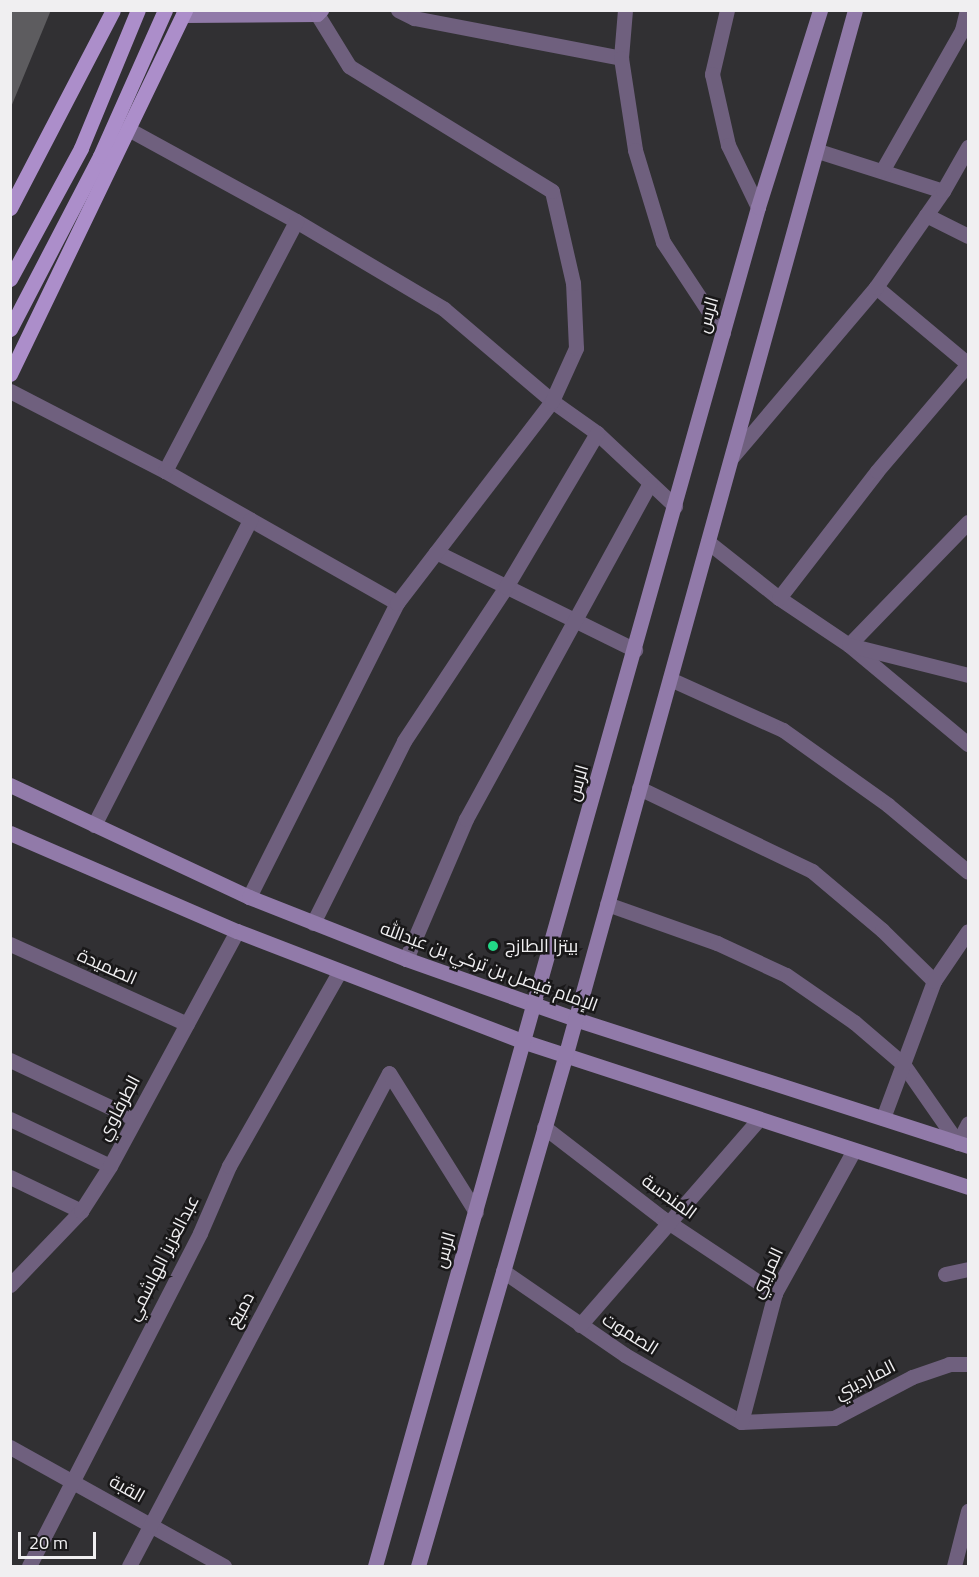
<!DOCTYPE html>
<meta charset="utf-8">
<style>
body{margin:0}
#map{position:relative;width:979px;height:1577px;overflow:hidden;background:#313033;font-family:"Titillium Web",Cairo,sans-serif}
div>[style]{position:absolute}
.building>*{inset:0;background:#5d5c5f}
.street>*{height:15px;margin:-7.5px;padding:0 7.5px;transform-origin:7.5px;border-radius:7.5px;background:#6f607e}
.secondary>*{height:15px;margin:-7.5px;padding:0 7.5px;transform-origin:7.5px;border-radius:7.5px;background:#917aa9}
.primary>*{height:15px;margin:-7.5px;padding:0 7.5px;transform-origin:7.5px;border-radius:7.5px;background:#ac8eca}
.dots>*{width:16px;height:16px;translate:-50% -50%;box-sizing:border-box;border:3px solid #191819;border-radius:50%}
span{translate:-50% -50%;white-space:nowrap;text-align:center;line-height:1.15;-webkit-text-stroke:5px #191819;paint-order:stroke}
.street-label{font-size:18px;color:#f0eff1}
.poi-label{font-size:18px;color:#f0eff1}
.left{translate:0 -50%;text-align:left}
.frame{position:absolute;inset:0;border:12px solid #f0eff1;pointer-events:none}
.scale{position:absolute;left:18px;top:1532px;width:78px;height:27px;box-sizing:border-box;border:3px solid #f0eff1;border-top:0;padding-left:8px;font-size:18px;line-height:21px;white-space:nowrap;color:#f0eff1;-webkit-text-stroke:4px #191819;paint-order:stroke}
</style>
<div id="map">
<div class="building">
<div style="clip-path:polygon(10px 10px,51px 10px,11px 107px,10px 107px)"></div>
</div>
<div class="street">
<div style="left:398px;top:10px;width:18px;rotate:27deg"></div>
<div style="left:414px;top:18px;width:211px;rotate:10.9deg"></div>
<div style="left:625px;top:10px;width:48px;rotate:94.8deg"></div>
<div style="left:621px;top:58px;width:93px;rotate:81.3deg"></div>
<div style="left:635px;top:150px;width:96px;rotate:73.1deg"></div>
<div style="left:663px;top:242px;width:109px;rotate:56.6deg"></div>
<div style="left:727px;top:10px;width:66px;rotate:103.2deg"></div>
<div style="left:712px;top:74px;width:73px;rotate:77.3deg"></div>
<div style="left:728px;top:145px;width:69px;rotate:64.2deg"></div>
<div style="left:130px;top:130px;width:189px;rotate:28.7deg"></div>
<div style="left:296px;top:221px;width:172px;rotate:30.7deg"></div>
<div style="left:444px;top:309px;width:142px;rotate:40.4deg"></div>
<div style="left:552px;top:401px;width:55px;rotate:35.4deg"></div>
<div style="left:597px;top:433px;width:107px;rotate:43.1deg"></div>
<div style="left:818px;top:151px;width:131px;rotate:17.7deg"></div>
<div style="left:882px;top:171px;width:162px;rotate:-60.4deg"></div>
<div style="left:962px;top:30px;width:21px;rotate:-76deg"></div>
<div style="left:926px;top:215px;width:47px;rotate:26.6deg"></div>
<div style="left:876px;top:287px;width:120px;rotate:39.9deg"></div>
<div style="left:10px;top:391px;width:174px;rotate:27.3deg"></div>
<div style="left:165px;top:471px;width:267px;rotate:29.6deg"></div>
<div style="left:732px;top:457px;width:223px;rotate:-49.7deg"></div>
<div style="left:876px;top:287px;width:117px;rotate:-55.1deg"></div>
<div style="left:943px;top:191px;width:51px;rotate:-60.4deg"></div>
<div style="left:165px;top:471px;width:282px;rotate:-62.3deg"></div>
<div style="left:968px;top:522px;width:171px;rotate:134.1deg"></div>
<div style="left:849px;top:645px;width:155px;rotate:39.8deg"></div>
<div style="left:708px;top:542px;width:90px;rotate:38.3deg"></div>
<div style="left:779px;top:598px;width:84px;rotate:33.9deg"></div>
<div style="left:849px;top:645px;width:123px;rotate:14.1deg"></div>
<div style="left:436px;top:552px;width:222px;rotate:26.2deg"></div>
<div style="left:779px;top:598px;width:160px;rotate:-52.3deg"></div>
<div style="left:877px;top:471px;width:140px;rotate:-49.6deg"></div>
<div style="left:670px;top:679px;width:124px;rotate:24.3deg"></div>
<div style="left:783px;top:730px;width:129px;rotate:35.5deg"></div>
<div style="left:888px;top:805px;width:104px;rotate:39.9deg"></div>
<div style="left:639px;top:788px;width:192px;rotate:25.6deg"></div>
<div style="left:812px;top:871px;width:92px;rotate:40.1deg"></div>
<div style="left:882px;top:930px;width:73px;rotate:44.4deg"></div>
<div style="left:94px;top:825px;width:343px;rotate:-62.9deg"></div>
<div style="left:249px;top:897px;width:329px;rotate:-63.3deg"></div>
<div style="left:397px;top:603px;width:255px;rotate:-52.5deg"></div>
<div style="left:552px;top:401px;width:58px;rotate:-65.6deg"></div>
<div style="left:576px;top:348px;width:65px;rotate:-92.6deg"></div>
<div style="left:573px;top:283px;width:94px;rotate:-102.9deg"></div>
<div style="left:552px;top:191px;width:238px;rotate:-148.4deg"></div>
<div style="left:349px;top:66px;width:61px;rotate:-121.6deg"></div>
<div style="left:607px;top:904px;width:117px;rotate:19.5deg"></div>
<div style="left:717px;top:943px;width:76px;rotate:24.9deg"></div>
<div style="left:786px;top:975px;width:83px;rotate:34.7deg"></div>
<div style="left:854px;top:1022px;width:65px;rotate:40.6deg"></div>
<div style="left:903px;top:1064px;width:96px;rotate:55.2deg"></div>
<div style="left:958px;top:1143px;width:22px;rotate:-63deg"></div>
<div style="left:313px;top:923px;width:203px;rotate:-63.4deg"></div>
<div style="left:404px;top:741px;width:185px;rotate:-56.5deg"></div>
<div style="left:506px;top:587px;width:179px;rotate:-59.4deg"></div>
<div style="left:10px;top:944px;width:194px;rotate:24.3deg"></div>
<div style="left:406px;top:959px;width:152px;rotate:-66.8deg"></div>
<div style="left:466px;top:819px;width:383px;rotate:-61.3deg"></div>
<div style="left:10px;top:1060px;width:136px;rotate:25.2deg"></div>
<div style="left:883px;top:1118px;width:146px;rotate:-69.6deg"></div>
<div style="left:934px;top:981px;width:60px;rotate:-55.8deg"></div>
<div style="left:10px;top:1119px;width:110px;rotate:25.2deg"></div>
<div style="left:544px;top:1127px;width:149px;rotate:37.6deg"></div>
<div style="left:662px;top:1218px;width:136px;rotate:33.6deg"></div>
<div style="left:10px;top:1177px;width:79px;rotate:25.6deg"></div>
<div style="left:503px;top:1271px;width:148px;rotate:34.5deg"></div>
<div style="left:625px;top:1355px;width:134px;rotate:30deg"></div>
<div style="left:741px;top:1422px;width:93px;rotate:-2.5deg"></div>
<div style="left:834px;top:1418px;width:88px;rotate:-27.7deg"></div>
<div style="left:912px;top:1377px;width:39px;rotate:-19deg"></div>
<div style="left:949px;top:1364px;width:19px"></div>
<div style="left:945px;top:1274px;width:24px;rotate:-12deg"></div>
<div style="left:10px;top:1285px;width:103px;rotate:-46.2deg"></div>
<div style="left:81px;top:1211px;width:54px;rotate:-57.2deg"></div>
<div style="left:110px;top:1166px;width:267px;rotate:-61.6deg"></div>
<div style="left:580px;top:1325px;width:273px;rotate:-49deg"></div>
<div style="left:741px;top:1422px;width:133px;rotate:-75.2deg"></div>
<div style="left:775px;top:1293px;width:163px;rotate:-61.1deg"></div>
<div style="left:10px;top:1447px;width:245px;rotate:29.1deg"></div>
<div style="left:29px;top:1566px;width:374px;rotate:-62.8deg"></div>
<div style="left:200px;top:1233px;width:73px;rotate:-66.6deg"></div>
<div style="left:229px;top:1166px;width:224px;rotate:-60.4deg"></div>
<div style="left:129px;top:1566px;width:557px;rotate:-62.19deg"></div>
<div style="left:389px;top:1073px;width:164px;rotate:58deg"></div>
<div style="left:954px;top:1566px;width:57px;rotate:-75.7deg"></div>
</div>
<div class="secondary">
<div style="left:183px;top:15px;width:134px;rotate:-0.4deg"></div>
<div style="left:317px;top:14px;width:6px;rotate:-45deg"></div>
<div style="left:10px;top:785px;width:264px;rotate:25.1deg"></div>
<div style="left:249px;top:897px;width:169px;rotate:21.5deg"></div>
<div style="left:406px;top:959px;width:179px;rotate:19.5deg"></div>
<div style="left:575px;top:1019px;width:413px;rotate:17.9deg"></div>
<div style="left:10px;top:833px;width:247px;rotate:23.4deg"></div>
<div style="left:237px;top:931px;width:309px;rotate:21.1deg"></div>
<div style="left:525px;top:1042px;width:466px;rotate:18.1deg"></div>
<div style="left:375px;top:1566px;width:1412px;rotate:-74.26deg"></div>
<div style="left:758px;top:207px;width:207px;rotate:-72.5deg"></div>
<div style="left:418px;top:1566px;width:530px;rotate:-73.89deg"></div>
<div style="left:565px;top:1057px;width:1086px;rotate:-74.52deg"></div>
</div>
<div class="primary">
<div style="left:10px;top:208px;width:223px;rotate:-62.5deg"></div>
<div style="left:10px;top:279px;width:149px;rotate:-61.5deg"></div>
<div style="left:81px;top:148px;width:149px;rotate:-67.6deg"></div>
<div style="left:10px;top:329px;width:195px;rotate:-62.5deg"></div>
<div style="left:100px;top:156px;width:160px;rotate:-66deg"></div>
<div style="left:10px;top:374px;width:404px;rotate:-64.3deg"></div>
</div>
<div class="dots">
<div style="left:493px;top:946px;background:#22d887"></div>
</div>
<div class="street-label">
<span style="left:708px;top:315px;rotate:-74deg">الرس</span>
<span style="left:578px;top:783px;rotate:-74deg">الرس</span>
<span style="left:107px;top:967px;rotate:24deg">الصميدة</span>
<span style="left:489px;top:967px;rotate:20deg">الإمام فيصل بن تركي بن عبدالله</span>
<span style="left:119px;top:1108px;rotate:-62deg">الطرفاوي</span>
<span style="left:669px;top:1197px;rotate:36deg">المندسة</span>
<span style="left:445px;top:1250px;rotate:-74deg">الرس</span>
<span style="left:163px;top:1258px;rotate:-63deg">عبدالعزيز الهاشمي</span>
<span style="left:767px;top:1273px;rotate:-65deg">المريبي</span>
<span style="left:241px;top:1310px;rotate:-62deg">دميغ</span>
<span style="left:630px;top:1334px;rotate:32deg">الصموت</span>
<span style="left:865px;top:1380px;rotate:-27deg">المارديني</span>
<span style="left:127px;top:1489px;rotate:29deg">القبة</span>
</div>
<div class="poi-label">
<span class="left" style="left:505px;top:946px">بيتزا الطازج</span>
</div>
<div class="frame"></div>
<div class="scale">20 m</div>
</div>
